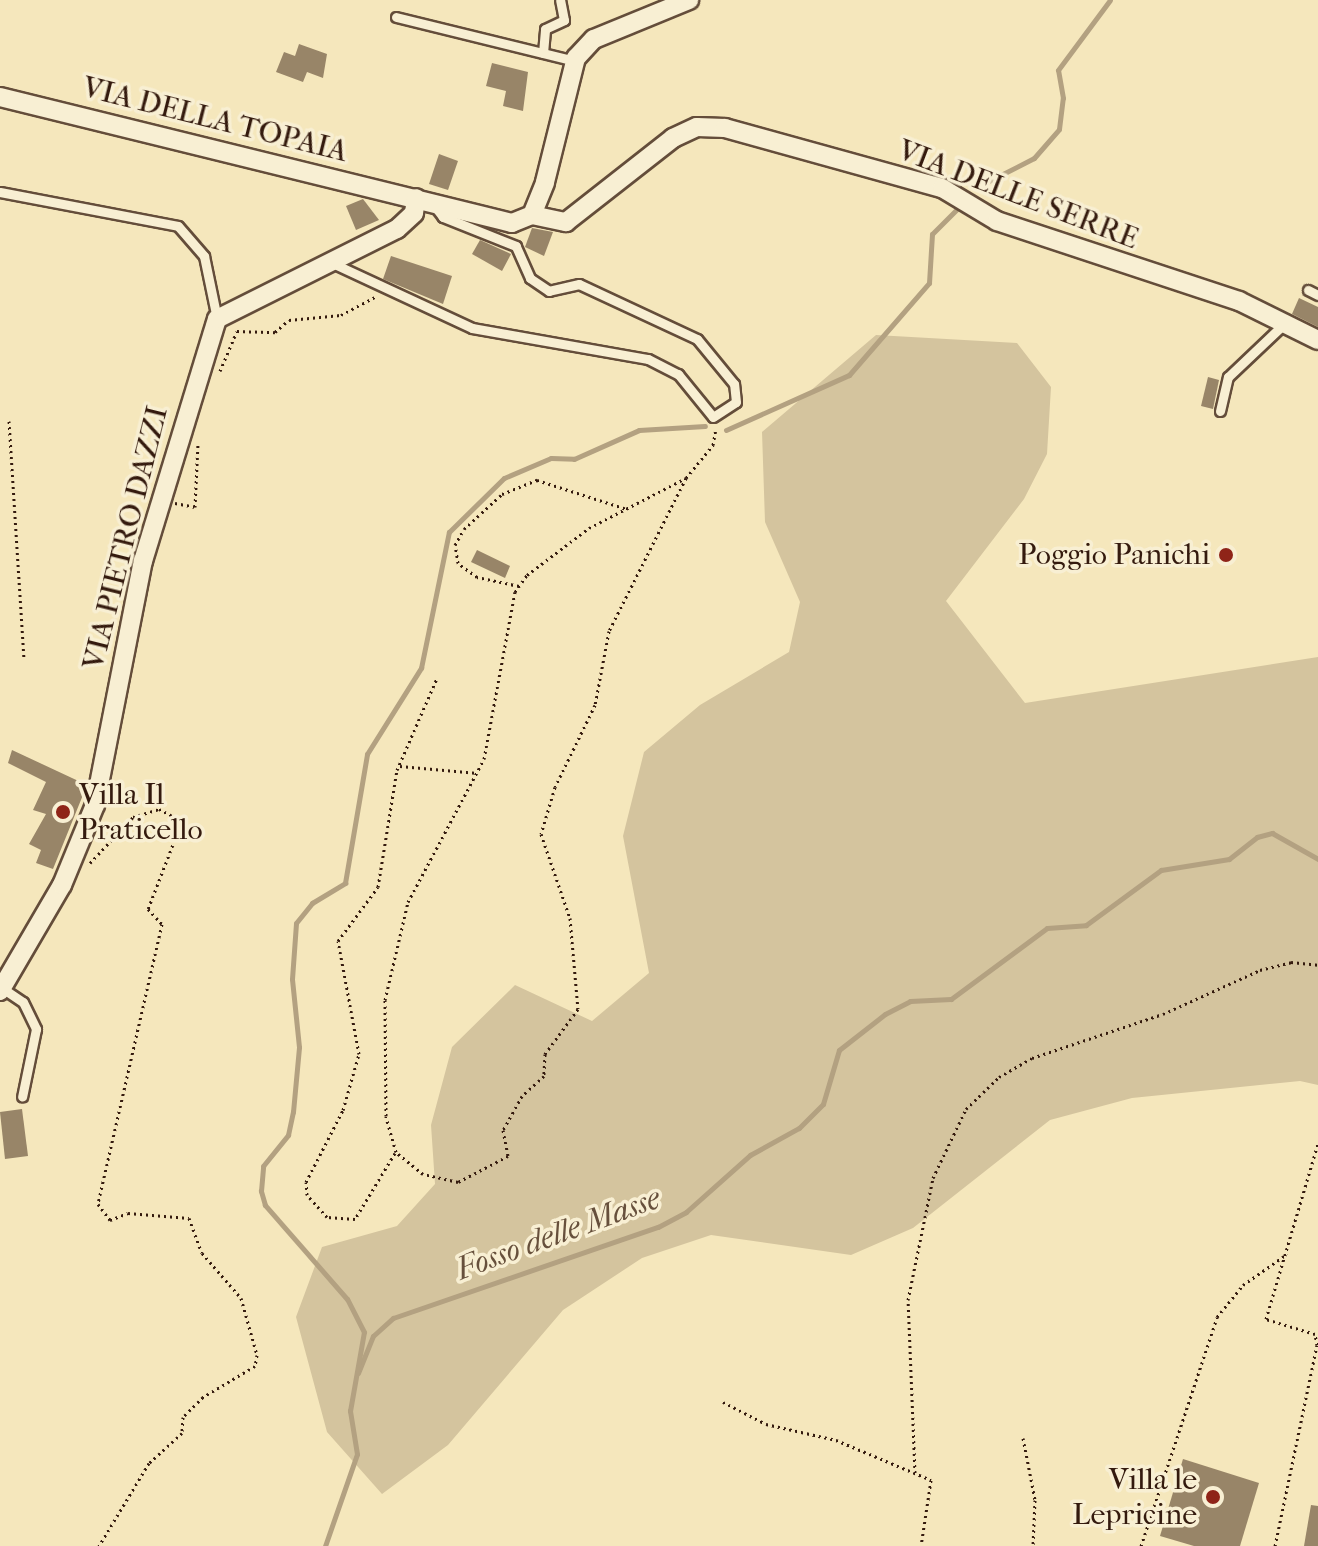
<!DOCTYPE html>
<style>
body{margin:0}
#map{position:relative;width:1318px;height:1546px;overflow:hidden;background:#f5e7bc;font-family:"IM FELL French Canon",serif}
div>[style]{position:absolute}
.green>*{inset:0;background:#d4c49e}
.stream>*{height:5px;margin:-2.5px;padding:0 2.5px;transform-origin:2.5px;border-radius:2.5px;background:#b3a181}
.building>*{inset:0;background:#988568}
.path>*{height:3px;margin-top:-1.5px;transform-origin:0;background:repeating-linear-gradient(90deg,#341a0e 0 2px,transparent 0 6px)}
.roads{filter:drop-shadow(2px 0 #644d3a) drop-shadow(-2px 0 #644d3a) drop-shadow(0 2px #644d3a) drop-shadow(0 -2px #644d3a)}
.lane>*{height:9px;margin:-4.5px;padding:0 4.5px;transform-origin:4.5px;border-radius:4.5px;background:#f8efd3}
.street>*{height:18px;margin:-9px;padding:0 9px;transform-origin:9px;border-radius:9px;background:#f8efd3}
.dots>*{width:22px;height:22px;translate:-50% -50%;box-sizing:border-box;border:4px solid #f8efd3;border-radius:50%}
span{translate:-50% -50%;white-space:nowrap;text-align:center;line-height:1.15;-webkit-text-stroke:7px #f8efd3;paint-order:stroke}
.street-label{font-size:30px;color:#341a0e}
.poi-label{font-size:30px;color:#341a0e}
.right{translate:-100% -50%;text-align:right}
.left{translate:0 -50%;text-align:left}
.water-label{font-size:32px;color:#67503c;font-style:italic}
</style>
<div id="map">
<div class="green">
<div style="clip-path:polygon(876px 335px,1017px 343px,1051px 387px,1047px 454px,1024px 499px,946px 601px,1025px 703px,1318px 657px,1318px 1085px,1300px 1081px,1132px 1098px,1050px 1120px,913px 1228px,851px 1255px,711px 1235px,642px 1258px,563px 1310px,448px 1445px,382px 1494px,327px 1432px,296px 1317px,322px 1247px,397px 1226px,435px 1184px,431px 1125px,452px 1047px,515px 985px,592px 1021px,649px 973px,623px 836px,644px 752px,700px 705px,789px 652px,800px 602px,765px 522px,762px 432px)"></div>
</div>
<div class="stream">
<div style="left:985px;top:183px;width:55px;rotate:-27deg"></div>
<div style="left:1034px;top:158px;width:38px;rotate:-49deg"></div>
<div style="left:1059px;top:129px;width:31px;rotate:-83deg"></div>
<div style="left:1063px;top:98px;width:28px;rotate:-100deg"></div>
<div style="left:1058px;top:70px;width:87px;rotate:-53.4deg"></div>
<div style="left:726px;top:430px;width:135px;rotate:-24.1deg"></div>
<div style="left:849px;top:375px;width:122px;rotate:-49deg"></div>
<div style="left:929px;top:283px;width:49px;rotate:-86.5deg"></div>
<div style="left:932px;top:234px;width:41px;rotate:-45deg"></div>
<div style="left:358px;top:1373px;width:40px;rotate:-68deg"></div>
<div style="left:373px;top:1336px;width:27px;rotate:-42deg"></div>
<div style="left:393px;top:1318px;width:280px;rotate:-19deg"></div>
<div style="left:658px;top:1227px;width:32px;rotate:-28deg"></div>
<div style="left:686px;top:1212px;width:86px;rotate:-41.7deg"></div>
<div style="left:750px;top:1155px;width:56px;rotate:-28.9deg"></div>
<div style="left:799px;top:1128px;width:34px;rotate:-45deg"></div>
<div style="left:823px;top:1104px;width:56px;rotate:-73.5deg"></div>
<div style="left:839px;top:1050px;width:58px;rotate:-38deg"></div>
<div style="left:885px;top:1014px;width:28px;rotate:-27deg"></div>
<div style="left:910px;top:1001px;width:41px;rotate:-2.8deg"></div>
<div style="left:951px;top:999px;width:119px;rotate:-36.5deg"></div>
<div style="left:1047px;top:928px;width:39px;rotate:-4deg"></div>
<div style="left:1086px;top:925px;width:93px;rotate:-36.3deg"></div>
<div style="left:1161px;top:870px;width:69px;rotate:-9.2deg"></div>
<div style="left:1229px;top:859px;width:36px;rotate:-38deg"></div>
<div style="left:1257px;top:837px;width:16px;rotate:-15deg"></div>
<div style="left:1272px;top:833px;width:53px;rotate:29.5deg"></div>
<div style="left:325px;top:1546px;width:97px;rotate:-70.8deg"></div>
<div style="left:357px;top:1454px;width:44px;rotate:-99.2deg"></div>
<div style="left:350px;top:1411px;width:80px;rotate:-80deg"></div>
<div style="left:364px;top:1332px;width:37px;rotate:-117deg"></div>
<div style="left:347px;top:1299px;width:125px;rotate:-131.1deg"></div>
<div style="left:265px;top:1205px;width:15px;rotate:-106deg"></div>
<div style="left:261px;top:1191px;width:25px;rotate:-85deg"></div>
<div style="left:263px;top:1166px;width:40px;rotate:-51deg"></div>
<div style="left:288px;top:1135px;width:24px;rotate:-78deg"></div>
<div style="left:293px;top:1112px;width:65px;rotate:-84.7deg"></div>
<div style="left:299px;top:1047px;width:68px;rotate:-95.9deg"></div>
<div style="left:292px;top:979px;width:56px;rotate:-85.9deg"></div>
<div style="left:296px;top:923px;width:26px;rotate:-51deg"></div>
<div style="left:312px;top:903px;width:39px;rotate:-31deg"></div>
<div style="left:345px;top:883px;width:131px;rotate:-80.3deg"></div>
<div style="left:367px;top:754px;width:102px;rotate:-57.9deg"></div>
<div style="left:421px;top:668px;width:139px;rotate:-78.4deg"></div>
<div style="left:449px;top:532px;width:77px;rotate:-44.5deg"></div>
<div style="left:504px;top:478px;width:51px;rotate:-23.1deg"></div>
<div style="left:551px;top:458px;width:23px;rotate:2deg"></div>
<div style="left:574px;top:459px;width:71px;rotate:-24deg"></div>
<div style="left:639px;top:430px;width:66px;rotate:-3.5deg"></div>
</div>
<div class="building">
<div style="clip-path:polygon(299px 44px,327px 54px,323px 78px,307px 72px,303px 82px,276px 72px,284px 52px,295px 56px)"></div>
<div style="clip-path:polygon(492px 63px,528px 72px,523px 111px,503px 106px,506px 91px,486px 86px)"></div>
<div style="clip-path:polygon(439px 154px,458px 161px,448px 190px,429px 184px)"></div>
<div style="clip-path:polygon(363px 199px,379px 220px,356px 230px,346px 206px)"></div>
<div style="clip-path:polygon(532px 228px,553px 232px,544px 256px,525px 247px)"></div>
<div style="clip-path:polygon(480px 240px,511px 254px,502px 271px,472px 254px)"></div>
<div style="clip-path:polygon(391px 256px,452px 276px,443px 304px,383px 279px)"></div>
<div style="clip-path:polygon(1299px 298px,1318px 307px,1318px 327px,1292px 314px)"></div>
<div style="clip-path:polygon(1208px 377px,1219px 380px,1213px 409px,1201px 406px)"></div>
<div style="clip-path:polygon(477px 550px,510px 566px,505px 578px,471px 562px)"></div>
<div style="clip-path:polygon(12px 750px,87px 785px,53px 869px,36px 863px,41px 850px,29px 844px,46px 814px,33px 810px,46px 782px,8px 763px)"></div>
<div style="clip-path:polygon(22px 1109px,28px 1156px,5px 1159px,0 1112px)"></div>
<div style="clip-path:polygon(1183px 1459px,1259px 1483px,1240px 1546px,1194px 1546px,1160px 1536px)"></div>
<div style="clip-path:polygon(1311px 1505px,1318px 1506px,1318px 1546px,1304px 1546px)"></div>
</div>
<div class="path">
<div style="left:220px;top:371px;width:43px;rotate:-67deg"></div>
<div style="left:237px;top:331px;width:38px;rotate:2deg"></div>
<div style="left:275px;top:332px;width:18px;rotate:-41deg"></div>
<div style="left:289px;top:320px;width:52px;rotate:-5.5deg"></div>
<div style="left:341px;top:315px;width:40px;rotate:-28deg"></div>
<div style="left:9px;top:421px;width:239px;rotate:86.4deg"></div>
<div style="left:686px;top:478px;width:171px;rotate:116.7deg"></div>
<div style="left:609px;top:631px;width:75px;rotate:100.7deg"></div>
<div style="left:595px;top:705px;width:91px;rotate:116deg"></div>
<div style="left:555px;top:787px;width:49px;rotate:106.6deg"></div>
<div style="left:541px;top:834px;width:89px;rotate:71deg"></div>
<div style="left:570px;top:918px;width:91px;rotate:85deg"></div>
<div style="left:578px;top:1009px;width:56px;rotate:126.3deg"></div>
<div style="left:545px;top:1054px;width:22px;rotate:93deg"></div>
<div style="left:544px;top:1076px;width:30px;rotate:138deg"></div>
<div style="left:522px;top:1096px;width:39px;rotate:119deg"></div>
<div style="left:503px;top:1130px;width:26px;rotate:79deg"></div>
<div style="left:508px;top:1156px;width:56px;rotate:152.5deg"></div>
<div style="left:458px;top:1182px;width:36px;rotate:-167deg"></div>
<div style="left:423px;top:1174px;width:35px;rotate:-141deg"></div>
<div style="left:396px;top:1152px;width:37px;rotate:-106deg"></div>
<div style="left:386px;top:1116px;width:116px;rotate:-90.5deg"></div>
<div style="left:385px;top:1000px;width:101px;rotate:-76.8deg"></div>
<div style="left:408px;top:902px;width:162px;rotate:-62deg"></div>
<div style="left:484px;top:759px;width:170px;rotate:-79.5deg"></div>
<div style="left:515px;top:592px;width:21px;rotate:-55deg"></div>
<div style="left:527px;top:575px;width:78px;rotate:-37.2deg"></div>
<div style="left:589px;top:528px;width:109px;rotate:-27.3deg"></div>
<div style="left:686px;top:478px;width:43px;rotate:-50.7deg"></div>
<div style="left:713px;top:445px;width:17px;rotate:-80deg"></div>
<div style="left:175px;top:503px;width:20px;rotate:11deg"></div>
<div style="left:195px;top:507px;width:64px;rotate:-87.3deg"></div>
<div style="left:519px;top:586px;width:43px;rotate:-167.9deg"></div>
<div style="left:477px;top:577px;width:24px;rotate:-144deg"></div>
<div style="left:458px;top:563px;width:18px;rotate:-99deg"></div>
<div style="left:455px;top:545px;width:18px;rotate:-61deg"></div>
<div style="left:464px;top:529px;width:52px;rotate:-42.6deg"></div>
<div style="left:502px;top:494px;width:38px;rotate:-22deg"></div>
<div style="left:537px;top:480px;width:95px;rotate:17.9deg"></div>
<div style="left:400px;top:766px;width:78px;rotate:5.1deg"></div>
<div style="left:90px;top:863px;width:63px;rotate:-46.9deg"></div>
<div style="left:133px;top:817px;width:27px;rotate:-17deg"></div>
<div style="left:159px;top:809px;width:19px;rotate:28deg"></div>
<div style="left:176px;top:818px;width:16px;rotate:86deg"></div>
<div style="left:177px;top:834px;width:80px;rotate:111.1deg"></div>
<div style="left:148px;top:909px;width:21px;rotate:47deg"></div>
<div style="left:162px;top:924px;width:287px;rotate:102.9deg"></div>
<div style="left:98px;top:1204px;width:20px;rotate:53deg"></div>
<div style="left:110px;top:1220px;width:19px;rotate:-21deg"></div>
<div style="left:128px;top:1213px;width:61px;rotate:4.7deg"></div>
<div style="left:189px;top:1218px;width:37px;rotate:70deg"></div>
<div style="left:202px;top:1253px;width:60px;rotate:49.1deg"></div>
<div style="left:241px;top:1298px;width:59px;rotate:74.3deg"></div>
<div style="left:257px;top:1355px;width:11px;rotate:100deg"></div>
<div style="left:255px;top:1366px;width:61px;rotate:149.2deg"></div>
<div style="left:203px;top:1397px;width:28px;rotate:135deg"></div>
<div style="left:183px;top:1417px;width:16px;rotate:94deg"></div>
<div style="left:182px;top:1433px;width:45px;rotate:137.7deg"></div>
<div style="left:149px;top:1463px;width:97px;rotate:121.1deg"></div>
<div style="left:395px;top:1153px;width:77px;rotate:121.2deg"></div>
<div style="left:355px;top:1219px;width:28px;rotate:-176deg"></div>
<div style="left:327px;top:1217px;width:30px;rotate:-132deg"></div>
<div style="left:307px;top:1195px;width:13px;rotate:-94deg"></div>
<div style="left:306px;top:1182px;width:81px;rotate:-62.8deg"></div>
<div style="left:343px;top:1110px;width:58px;rotate:-74.1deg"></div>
<div style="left:359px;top:1054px;width:115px;rotate:-100.5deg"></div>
<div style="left:338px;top:941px;width:67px;rotate:-53.5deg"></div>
<div style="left:378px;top:887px;width:119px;rotate:-80.8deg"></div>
<div style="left:397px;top:770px;width:100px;rotate:-66.5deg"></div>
<div style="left:723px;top:1402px;width:48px;rotate:27.1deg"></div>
<div style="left:766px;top:1424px;width:72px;rotate:12.9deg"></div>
<div style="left:836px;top:1440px;width:103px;rotate:22.8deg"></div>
<div style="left:931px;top:1480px;width:67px;rotate:98.6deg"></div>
<div style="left:1023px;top:1438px;width:63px;rotate:79deg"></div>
<div style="left:1035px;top:1500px;width:46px;rotate:92.5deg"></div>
<div style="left:915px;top:1473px;width:173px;rotate:-92.3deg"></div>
<div style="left:908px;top:1300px;width:125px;rotate:-78.4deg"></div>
<div style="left:933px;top:1178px;width:76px;rotate:-64.4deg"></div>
<div style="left:966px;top:1109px;width:46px;rotate:-44.1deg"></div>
<div style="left:999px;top:1077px;width:38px;rotate:-30deg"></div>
<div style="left:1032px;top:1058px;width:138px;rotate:-18.6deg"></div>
<div style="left:1163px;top:1014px;width:107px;rotate:-24.4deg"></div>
<div style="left:1260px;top:970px;width:32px;rotate:-14deg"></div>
<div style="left:1291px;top:962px;width:27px;rotate:6deg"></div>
<div style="left:1141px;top:1546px;width:241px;rotate:-71.6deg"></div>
<div style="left:1217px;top:1317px;width:41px;rotate:-50.9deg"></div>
<div style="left:1243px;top:1285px;width:54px;rotate:-35.2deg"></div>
<div style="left:1275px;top:1546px;width:205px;rotate:-78.2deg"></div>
<div style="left:1317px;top:1345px;width:11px;rotate:-100deg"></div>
<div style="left:1315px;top:1334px;width:51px;rotate:-163deg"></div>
<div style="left:1266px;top:1319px;width:183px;rotate:-73.5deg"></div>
</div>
<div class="roads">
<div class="lane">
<div style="left:396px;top:17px;width:184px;rotate:13.8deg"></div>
<div style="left:543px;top:53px;width:24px;rotate:-85deg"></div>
<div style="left:545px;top:29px;width:21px;rotate:-25deg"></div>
<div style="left:564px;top:20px;width:20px;rotate:-101deg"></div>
<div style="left:0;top:192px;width:181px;rotate:10.8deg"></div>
<div style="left:178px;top:226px;width:40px;rotate:49deg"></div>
<div style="left:204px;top:256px;width:64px;rotate:78.3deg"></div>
<div style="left:330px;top:262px;width:157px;rotate:24.9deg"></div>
<div style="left:472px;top:328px;width:179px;rotate:10deg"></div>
<div style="left:648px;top:359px;width:34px;rotate:27deg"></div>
<div style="left:678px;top:374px;width:55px;rotate:50.9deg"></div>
<div style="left:713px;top:417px;width:27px;rotate:-33deg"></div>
<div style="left:736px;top:402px;width:18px;rotate:-96deg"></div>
<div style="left:734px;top:384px;width:58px;rotate:-129.4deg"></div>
<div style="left:697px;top:339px;width:130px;rotate:-155deg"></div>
<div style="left:579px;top:284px;width:31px;rotate:167deg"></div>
<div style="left:549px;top:291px;width:23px;rotate:-146deg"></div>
<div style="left:530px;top:278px;width:35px;rotate:-114deg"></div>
<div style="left:516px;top:246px;width:79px;rotate:-158.3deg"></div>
<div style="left:443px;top:217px;width:11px;rotate:-128deg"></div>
<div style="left:1308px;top:290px;width:11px;rotate:27deg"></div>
<div style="left:1220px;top:411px;width:35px;rotate:-77deg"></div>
<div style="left:1228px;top:377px;width:79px;rotate:-43.5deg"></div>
<div style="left:2px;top:988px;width:25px;rotate:34deg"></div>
<div style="left:23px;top:1002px;width:30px;rotate:64deg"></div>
<div style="left:36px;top:1029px;width:69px;rotate:101.6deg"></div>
</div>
<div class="street">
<div style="left:0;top:97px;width:527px;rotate:13.83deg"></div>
<div style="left:512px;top:223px;width:22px;rotate:-22deg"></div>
<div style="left:532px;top:215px;width:35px;rotate:-68deg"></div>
<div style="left:545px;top:182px;width:128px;rotate:-76deg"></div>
<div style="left:576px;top:58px;width:26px;rotate:-47deg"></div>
<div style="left:594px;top:39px;width:103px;rotate:-22.3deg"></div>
<div style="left:532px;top:215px;width:35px;rotate:12deg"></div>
<div style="left:566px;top:222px;width:136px;rotate:-38.1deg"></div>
<div style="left:673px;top:138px;width:26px;rotate:-25deg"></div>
<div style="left:697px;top:127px;width:28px;rotate:2deg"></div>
<div style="left:725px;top:128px;width:225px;rotate:15.5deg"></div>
<div style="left:942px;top:188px;width:64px;rotate:31deg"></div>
<div style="left:997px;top:221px;width:255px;rotate:18.3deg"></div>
<div style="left:1239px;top:301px;width:88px;rotate:26.3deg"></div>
<div style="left:0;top:991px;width:123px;rotate:-59.7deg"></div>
<div style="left:62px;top:885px;width:87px;rotate:-67.6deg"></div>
<div style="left:95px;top:805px;width:249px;rotate:-78.9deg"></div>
<div style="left:143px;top:561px;width:253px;rotate:-73deg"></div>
<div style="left:217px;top:319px;width:201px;rotate:-26.6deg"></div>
<div style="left:397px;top:229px;width:23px;rotate:-43deg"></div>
<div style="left:414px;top:213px;width:15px;rotate:-82deg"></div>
</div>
</div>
<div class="dots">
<div style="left:1226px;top:555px;background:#8f2418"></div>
<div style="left:63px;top:812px;background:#8f2418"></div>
<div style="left:1213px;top:1497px;background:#8f2418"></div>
</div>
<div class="street-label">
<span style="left:215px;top:120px;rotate:14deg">VIA DELLA TOPAIA</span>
<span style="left:1018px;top:195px;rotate:21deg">VIA DELLE SERRE</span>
<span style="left:126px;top:538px;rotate:-76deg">VIA PIETRO DAZZI</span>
</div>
<div class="poi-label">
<span class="right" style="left:1210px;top:555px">Poggio Panichi</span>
<span class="left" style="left:79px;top:812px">Villa Il<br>Praticello</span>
<span class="right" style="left:1197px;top:1497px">Villa le<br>Lepricine</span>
</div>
<div class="water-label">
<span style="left:558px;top:1234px;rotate:-20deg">Fosso delle Masse</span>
</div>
</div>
